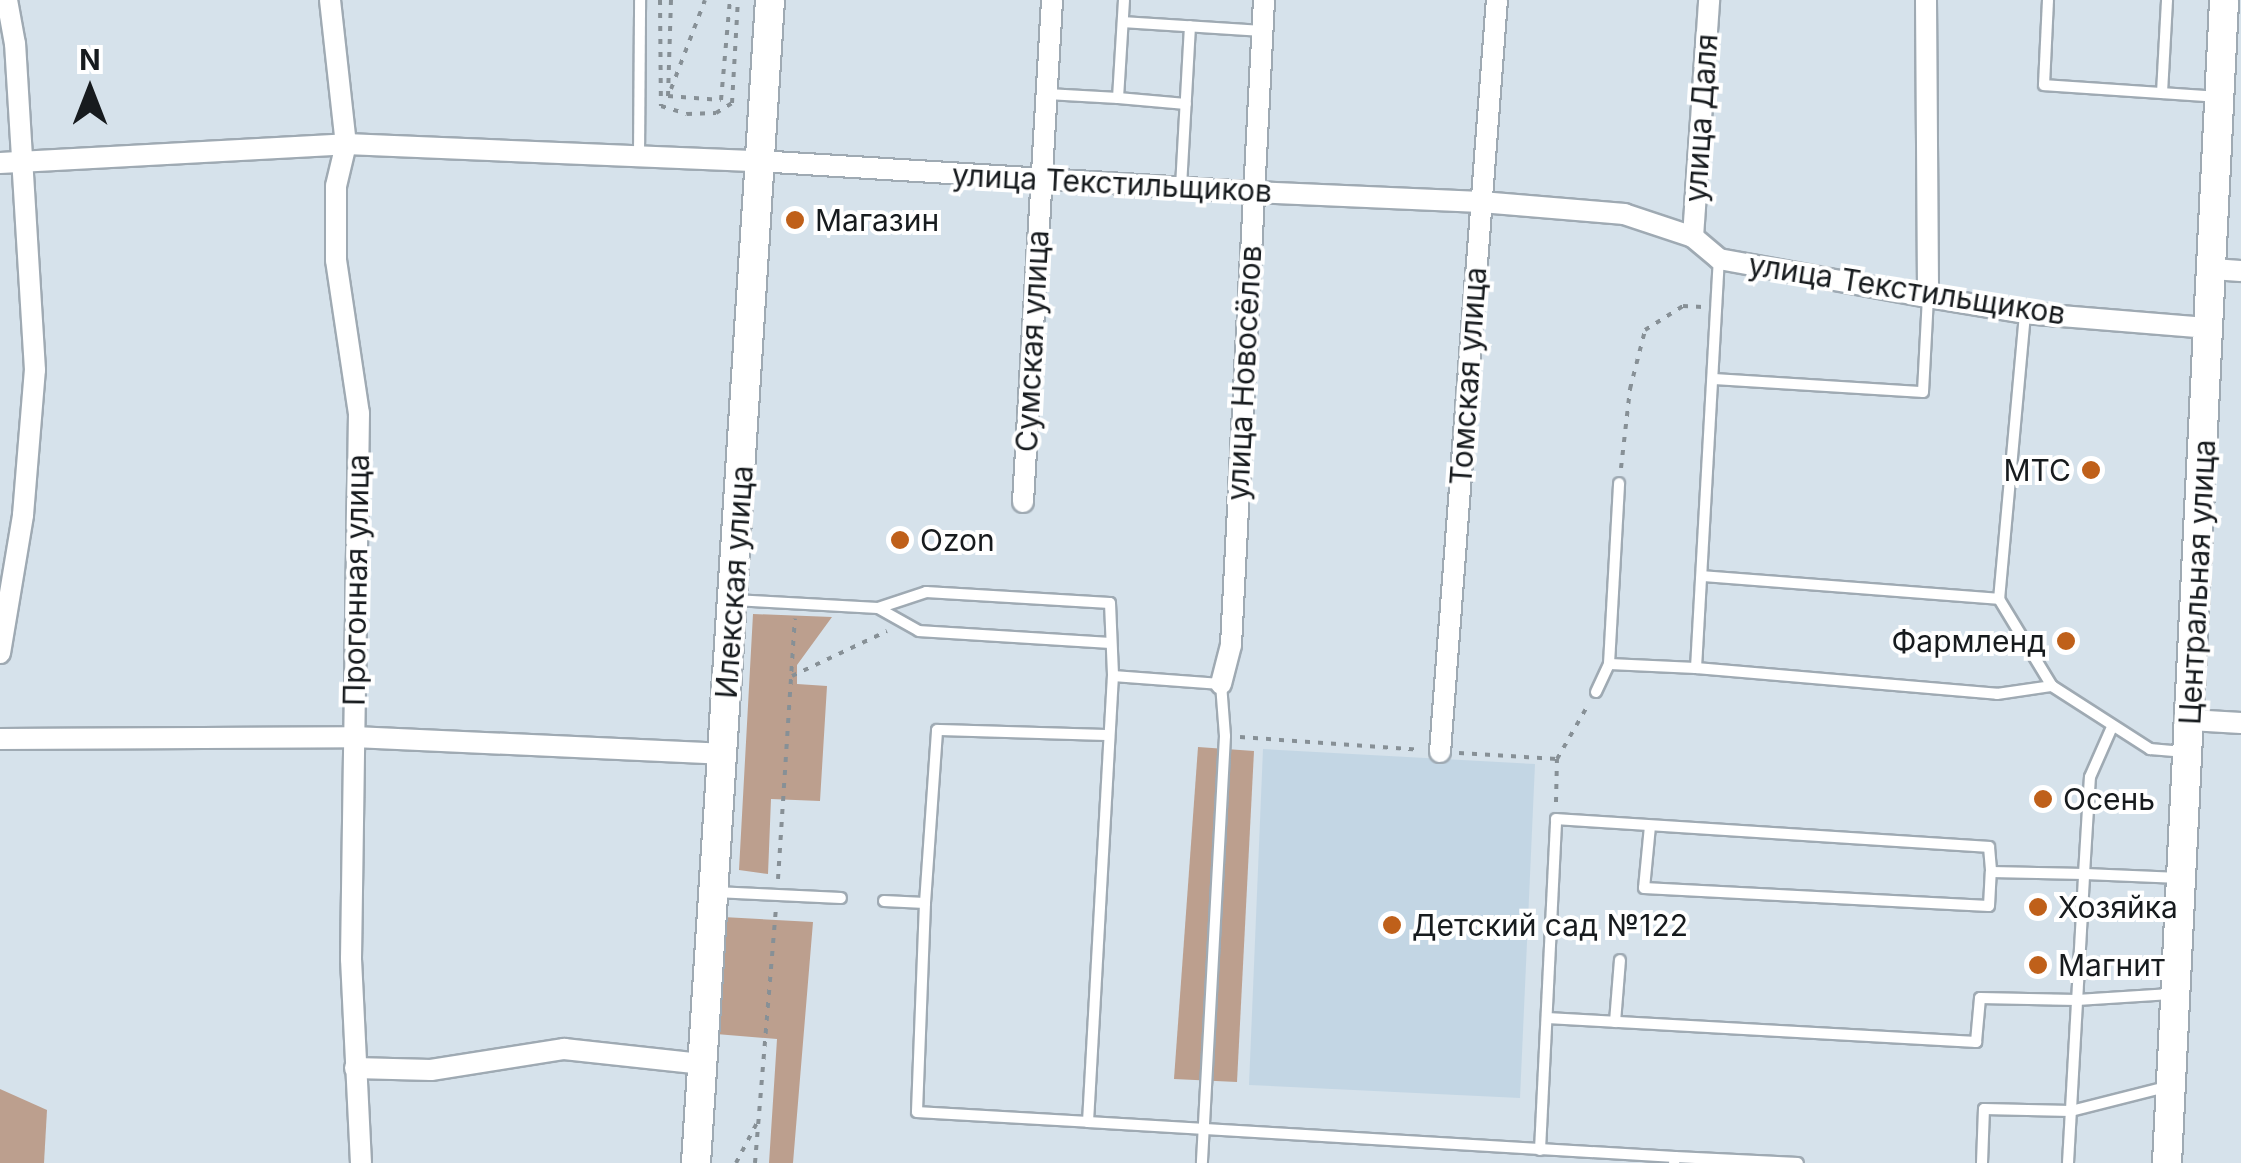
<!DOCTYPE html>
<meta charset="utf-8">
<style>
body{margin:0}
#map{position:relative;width:2241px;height:1163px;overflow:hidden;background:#d6e2eb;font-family:Inter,sans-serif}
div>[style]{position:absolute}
.built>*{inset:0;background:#c3d6e4}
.forest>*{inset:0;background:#bc9f8e}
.path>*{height:4px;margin-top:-2px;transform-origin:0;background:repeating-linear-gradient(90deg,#879096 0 5px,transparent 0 13px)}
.roads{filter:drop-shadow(2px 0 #9faab3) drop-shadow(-2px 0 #9faab3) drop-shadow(0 2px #9faab3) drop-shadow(0 -2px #9faab3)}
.lane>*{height:10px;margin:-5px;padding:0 5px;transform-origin:5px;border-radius:5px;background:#fff}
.street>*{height:20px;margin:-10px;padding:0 10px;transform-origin:10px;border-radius:10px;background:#fff}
.secondary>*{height:28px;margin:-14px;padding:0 14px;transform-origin:14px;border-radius:14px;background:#fff}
.dots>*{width:28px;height:28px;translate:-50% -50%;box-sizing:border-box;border:5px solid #fff;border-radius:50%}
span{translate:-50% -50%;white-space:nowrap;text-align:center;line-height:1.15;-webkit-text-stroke:8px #fff;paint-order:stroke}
.street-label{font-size:30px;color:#171b1e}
.poi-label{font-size:30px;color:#171b1e}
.left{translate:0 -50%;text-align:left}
.right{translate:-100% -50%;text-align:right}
.north{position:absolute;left:40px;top:40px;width:100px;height:100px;-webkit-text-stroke:8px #fff;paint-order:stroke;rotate:0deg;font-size:28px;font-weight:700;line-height:40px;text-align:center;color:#171b1e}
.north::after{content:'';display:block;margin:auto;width:35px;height:45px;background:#171b1e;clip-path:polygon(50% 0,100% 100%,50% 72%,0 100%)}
</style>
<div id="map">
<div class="built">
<div style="clip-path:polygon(1263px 749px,1535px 764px,1520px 1098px,1249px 1085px)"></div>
</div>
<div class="forest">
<div style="clip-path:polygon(753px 614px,832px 617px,797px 665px,797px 684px,827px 686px,820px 801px,771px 799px,768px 874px,739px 870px)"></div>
<div style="clip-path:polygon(1198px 747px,1254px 751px,1237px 1082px,1174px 1079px)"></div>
<div style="clip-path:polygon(723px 917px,813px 922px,793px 1163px,769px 1163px,777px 1039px,716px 1034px)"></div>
<div style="clip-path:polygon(0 1089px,47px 1110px,44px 1163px,0 1163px)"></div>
</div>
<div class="path">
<div style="left:660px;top:0;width:106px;rotate:89.5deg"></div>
<div style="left:661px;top:106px;width:27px;rotate:17deg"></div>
<div style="left:687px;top:114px;width:29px;rotate:-2deg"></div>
<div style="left:716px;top:113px;width:19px;rotate:-32deg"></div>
<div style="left:732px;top:103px;width:103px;rotate:-86.7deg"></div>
<div style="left:671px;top:0;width:96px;rotate:91.8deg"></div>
<div style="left:668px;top:96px;width:53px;rotate:4.3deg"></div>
<div style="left:721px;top:100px;width:100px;rotate:-84.9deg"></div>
<div style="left:671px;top:89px;width:95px;rotate:-69.1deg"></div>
<div style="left:1621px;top:468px;width:80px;rotate:-83.5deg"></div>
<div style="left:1630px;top:389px;width:61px;rotate:-75.7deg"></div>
<div style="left:1645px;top:330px;width:45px;rotate:-32.3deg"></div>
<div style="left:1683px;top:306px;width:20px;rotate:3deg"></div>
<div style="left:792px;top:676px;width:105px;rotate:-25.3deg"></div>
<div style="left:1240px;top:737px;width:180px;rotate:4.1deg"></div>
<div style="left:1459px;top:753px;width:98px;rotate:3.5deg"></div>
<div style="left:1556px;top:802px;width:43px;rotate:-88.7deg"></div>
<div style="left:1557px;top:759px;width:62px;rotate:-60.1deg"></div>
<div style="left:778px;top:879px;width:261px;rotate:-86.3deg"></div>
<div style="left:736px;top:1163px;width:50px;rotate:-62.4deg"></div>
<div style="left:755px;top:1163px;width:255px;rotate:-85.3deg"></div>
</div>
<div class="roads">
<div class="lane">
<div style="left:2048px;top:0;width:85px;rotate:92.7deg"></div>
<div style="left:2044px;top:85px;width:175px;rotate:3.9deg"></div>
<div style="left:1123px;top:22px;width:139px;rotate:3.7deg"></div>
<div style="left:2162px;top:93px;width:93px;rotate:-86.9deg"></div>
<div style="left:1047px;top:94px;width:71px;rotate:3.2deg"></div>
<div style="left:1118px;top:98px;width:98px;rotate:-86.5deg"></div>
<div style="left:1118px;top:98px;width:68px;rotate:5deg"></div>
<div style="left:639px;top:157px;width:157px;rotate:-89.6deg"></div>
<div style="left:1181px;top:187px;width:161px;rotate:-86.8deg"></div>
<div style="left:2025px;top:314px;width:286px;rotate:95.2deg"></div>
<div style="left:1999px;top:599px;width:102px;rotate:58.7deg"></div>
<div style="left:1715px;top:379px;width:208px;rotate:3.6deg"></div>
<div style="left:1923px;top:392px;width:95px;rotate:-87deg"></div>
<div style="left:1702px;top:576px;width:298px;rotate:4.4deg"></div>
<div style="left:734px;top:600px;width:144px;rotate:3.2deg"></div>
<div style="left:878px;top:608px;width:51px;rotate:-18.4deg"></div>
<div style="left:926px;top:592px;width:184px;rotate:3.4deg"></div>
<div style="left:1110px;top:603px;width:73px;rotate:87.6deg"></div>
<div style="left:1113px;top:676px;width:108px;rotate:4.2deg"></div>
<div style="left:1221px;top:684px;width:52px;rotate:85.6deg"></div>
<div style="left:1225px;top:736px;width:427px;rotate:93.1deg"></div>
<div style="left:878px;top:608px;width:47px;rotate:29.3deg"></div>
<div style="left:919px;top:631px;width:191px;rotate:3.6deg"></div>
<div style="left:1609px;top:664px;width:87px;rotate:2.6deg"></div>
<div style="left:1696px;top:668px;width:409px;rotate:-86.8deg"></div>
<div style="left:1696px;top:668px;width:302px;rotate:4.9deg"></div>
<div style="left:1997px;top:694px;width:56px;rotate:-8.3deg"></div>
<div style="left:2052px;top:686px;width:117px;rotate:32.7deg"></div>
<div style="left:2150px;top:749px;width:33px;rotate:5deg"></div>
<div style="left:1596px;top:692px;width:31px;rotate:-65deg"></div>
<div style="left:1609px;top:664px;width:181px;rotate:-86.8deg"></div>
<div style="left:1650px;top:826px;width:62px;rotate:95.5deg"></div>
<div style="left:1644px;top:888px;width:345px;rotate:3deg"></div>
<div style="left:1989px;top:906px;width:34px;rotate:-87deg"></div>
<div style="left:715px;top:892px;width:126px;rotate:2.7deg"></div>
<div style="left:884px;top:901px;width:41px;rotate:2.8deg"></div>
<div style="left:925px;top:903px;width:173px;rotate:-86deg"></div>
<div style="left:937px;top:730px;width:172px;rotate:1.7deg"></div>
<div style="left:925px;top:903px;width:209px;rotate:92.2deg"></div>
<div style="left:917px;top:1112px;width:171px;rotate:3.3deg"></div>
<div style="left:1088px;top:1122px;width:447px;rotate:-86.8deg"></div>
<div style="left:1547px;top:1018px;width:430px;rotate:3.2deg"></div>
<div style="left:1976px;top:1042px;width:44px;rotate:-84.8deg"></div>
<div style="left:1980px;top:998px;width:97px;rotate:1.2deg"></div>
<div style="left:2077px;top:1000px;width:94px;rotate:-3.7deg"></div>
<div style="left:1615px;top:1022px;width:62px;rotate:-85.4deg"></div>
<div style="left:1088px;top:1122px;width:588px;rotate:3.41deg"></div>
<div style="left:1675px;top:1157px;width:6px;rotate:99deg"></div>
<div style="left:1540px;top:1150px;width:331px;rotate:-87.2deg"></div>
<div style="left:1556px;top:819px;width:434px;rotate:3.7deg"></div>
<div style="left:1989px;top:847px;width:25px;rotate:85deg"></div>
<div style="left:1991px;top:872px;width:93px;rotate:1.2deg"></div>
<div style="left:2084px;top:874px;width:97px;rotate:-86.5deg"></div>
<div style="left:2090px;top:777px;width:55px;rotate:-66.3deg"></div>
<div style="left:1675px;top:1157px;width:123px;rotate:2.8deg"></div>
<div style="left:1982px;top:1163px;width:54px;rotate:-87.9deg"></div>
<div style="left:1984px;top:1109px;width:87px;rotate:1.3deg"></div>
<div style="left:2071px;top:1111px;width:102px;rotate:-14.2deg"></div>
<div style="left:2068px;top:1163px;width:289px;rotate:-86.8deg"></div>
<div style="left:2084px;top:874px;width:97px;rotate:2.4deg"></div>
</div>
<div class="street">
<div style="left:330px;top:0;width:145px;rotate:83.7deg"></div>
<div style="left:346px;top:144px;width:43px;rotate:103.4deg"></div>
<div style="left:336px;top:186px;width:74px;rotate:90deg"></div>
<div style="left:336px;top:260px;width:155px;rotate:81.5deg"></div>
<div style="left:359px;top:413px;width:546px;rotate:90.84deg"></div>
<div style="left:351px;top:959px;width:204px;rotate:87.2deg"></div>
<div style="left:1926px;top:0;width:297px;rotate:89.6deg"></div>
<div style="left:0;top:163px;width:347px;rotate:-3.1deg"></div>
<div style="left:346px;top:144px;width:412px;rotate:2.4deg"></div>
<div style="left:758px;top:161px;width:496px;rotate:3.6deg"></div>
<div style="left:1253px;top:192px;width:228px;rotate:2.5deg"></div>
<div style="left:1481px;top:202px;width:144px;rotate:4.8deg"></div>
<div style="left:1624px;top:214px;width:73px;rotate:18.4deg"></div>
<div style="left:1693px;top:237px;width:34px;rotate:40deg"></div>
<div style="left:1719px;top:259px;width:212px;rotate:10.3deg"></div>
<div style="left:1928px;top:297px;width:98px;rotate:9.4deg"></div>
<div style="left:2025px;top:313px;width:184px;rotate:4.7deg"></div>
<div style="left:1693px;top:237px;width:238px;rotate:-86.1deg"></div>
<div style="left:2212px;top:269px;width:29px;rotate:4deg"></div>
<div style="left:1023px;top:502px;width:503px;rotate:-86.69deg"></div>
<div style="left:0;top:653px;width:140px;rotate:-80.5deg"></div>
<div style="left:23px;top:515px;width:145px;rotate:-85.3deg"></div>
<div style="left:35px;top:370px;width:327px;rotate:-93.5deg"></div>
<div style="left:15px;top:44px;width:45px;rotate:-100.3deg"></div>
<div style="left:1221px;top:684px;width:40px;rotate:-75.6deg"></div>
<div style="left:1231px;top:645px;width:646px;rotate:-87.07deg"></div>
<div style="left:2190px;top:720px;width:51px;rotate:3.4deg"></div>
<div style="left:0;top:739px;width:354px;rotate:-0.3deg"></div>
<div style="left:354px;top:737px;width:368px;rotate:2.6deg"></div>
<div style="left:1440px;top:752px;width:754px;rotate:-85.67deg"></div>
<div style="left:355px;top:1068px;width:76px;rotate:1.5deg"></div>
<div style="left:431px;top:1070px;width:135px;rotate:-9deg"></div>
<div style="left:564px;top:1049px;width:140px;rotate:6.2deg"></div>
</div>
<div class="secondary">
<div style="left:696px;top:1163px;width:1165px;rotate:-86.36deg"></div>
<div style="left:2167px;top:1163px;width:1164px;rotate:-87.19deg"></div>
</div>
</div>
<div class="dots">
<div style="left:795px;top:220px;background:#bf601a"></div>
<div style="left:2091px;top:470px;background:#bf601a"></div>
<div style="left:900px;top:540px;background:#bf601a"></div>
<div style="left:2066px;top:641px;background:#bf601a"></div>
<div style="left:2043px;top:799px;background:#bf601a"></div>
<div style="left:2038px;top:907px;background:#bf601a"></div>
<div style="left:1392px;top:925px;background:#bf601a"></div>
<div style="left:2038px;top:965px;background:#bf601a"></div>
</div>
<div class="street-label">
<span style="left:1701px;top:118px;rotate:-86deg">улица Даля</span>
<span style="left:1112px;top:183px;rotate:3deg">улица Текстильщиков</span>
<span style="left:1907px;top:289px;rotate:9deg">улица Текстильщиков</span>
<span style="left:1032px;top:341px;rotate:-87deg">Сумская улица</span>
<span style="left:1244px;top:373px;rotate:-87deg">улица Новосёлов</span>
<span style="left:1468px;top:376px;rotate:-86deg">Томская улица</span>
<span style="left:356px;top:580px;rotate:-89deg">Прогонная улица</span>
<span style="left:734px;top:582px;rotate:-86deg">Илекская улица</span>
<span style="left:2197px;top:582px;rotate:-87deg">Центральная улица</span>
</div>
<div class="poi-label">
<span class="left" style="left:815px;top:220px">Магазин</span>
<span class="right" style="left:2071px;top:470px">МТС</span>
<span class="left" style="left:920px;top:540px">Ozon</span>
<span class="right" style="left:2046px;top:641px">Фармленд</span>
<span class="left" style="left:2063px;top:799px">Осень</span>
<span class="left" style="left:2058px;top:907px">Хозяйка</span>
<span class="left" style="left:1412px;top:925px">Детский сад №122</span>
<span class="left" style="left:2058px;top:965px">Магнит</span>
</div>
<div class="north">N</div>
</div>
